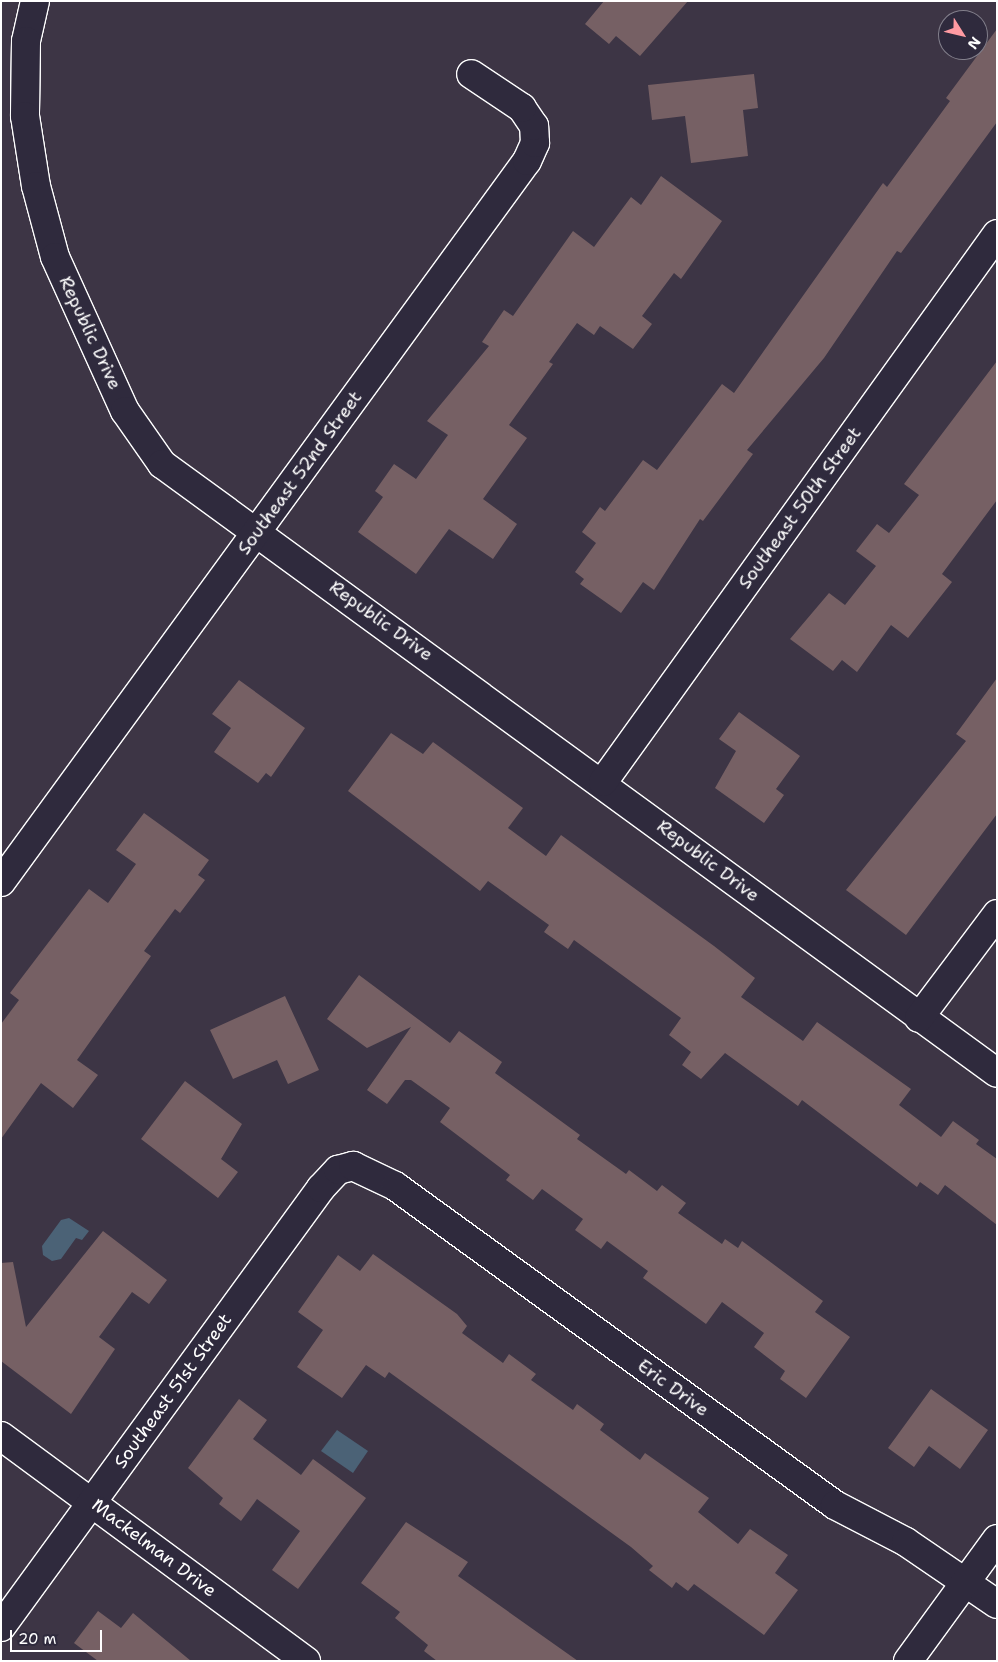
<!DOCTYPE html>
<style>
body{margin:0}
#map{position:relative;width:998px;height:1662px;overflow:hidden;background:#3d3545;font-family:"Shantell Sans",sans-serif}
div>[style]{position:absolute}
.water>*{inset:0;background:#4b6276}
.building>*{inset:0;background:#766064}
.roads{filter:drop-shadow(1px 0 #fff) drop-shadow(-1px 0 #fff) drop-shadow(0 1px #fff) drop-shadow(0 -1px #fff)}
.minor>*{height:28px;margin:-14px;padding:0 14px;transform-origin:14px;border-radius:14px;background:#2f2a3d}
span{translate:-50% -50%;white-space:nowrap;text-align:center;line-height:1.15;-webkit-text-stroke:5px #2f2a3d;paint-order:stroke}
.street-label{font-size:18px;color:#fff}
.frame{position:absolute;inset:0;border:2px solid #fff;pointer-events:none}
.north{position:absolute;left:938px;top:10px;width:50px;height:50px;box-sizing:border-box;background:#2f2a3d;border:1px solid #827f8b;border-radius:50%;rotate:126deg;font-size:14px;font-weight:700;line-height:20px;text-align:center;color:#fff}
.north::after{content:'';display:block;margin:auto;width:18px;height:22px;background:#ff9aa2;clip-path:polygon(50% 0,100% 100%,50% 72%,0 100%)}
.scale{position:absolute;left:10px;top:1630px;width:92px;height:22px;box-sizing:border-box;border:2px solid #fff;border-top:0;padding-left:6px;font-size:15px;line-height:18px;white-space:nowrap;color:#fff;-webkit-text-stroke:4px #2f2a3d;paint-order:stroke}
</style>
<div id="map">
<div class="water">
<div style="clip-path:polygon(69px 1218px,89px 1231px,82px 1240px,76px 1238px,61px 1259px,52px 1261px,43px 1255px,42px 1246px,61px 1220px)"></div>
<div style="clip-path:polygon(337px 1430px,368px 1451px,353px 1473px,321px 1451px)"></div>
</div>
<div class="building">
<div style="clip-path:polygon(604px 1px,688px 1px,640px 56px,616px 36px,609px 44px,585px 24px)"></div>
<div style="clip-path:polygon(997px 29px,997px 122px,901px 253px,897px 251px,824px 358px,747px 450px,753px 454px,703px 521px,700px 519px,654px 590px,643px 582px,621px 613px,580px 584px,584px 579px,575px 572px,596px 543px,582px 532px,600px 507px,605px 511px,643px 460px,657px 470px,722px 384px,734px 393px,883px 183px,887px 187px,950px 101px,946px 98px)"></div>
<div style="clip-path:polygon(754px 74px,758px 108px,743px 110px,748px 156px,691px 163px,685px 116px,652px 120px,648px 85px)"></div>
<div style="clip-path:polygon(661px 176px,722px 221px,681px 279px,674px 273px,642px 316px,652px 324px,633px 349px,600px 326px,594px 335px,577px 323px,549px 362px,553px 364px,509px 425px,527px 438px,483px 499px,517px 524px,493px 559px,449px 529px,416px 574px,358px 532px,383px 497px,375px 491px,394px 464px,416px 479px,448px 435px,427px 421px,489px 346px,482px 342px,504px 310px,513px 316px,573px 231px,594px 247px,631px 197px,641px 205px)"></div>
<div style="clip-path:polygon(997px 361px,997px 500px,942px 574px,952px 582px,908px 638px,891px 625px,857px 672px,842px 660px,833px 671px,790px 639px,829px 593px,845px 605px,876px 566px,856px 551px,877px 524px,889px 533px,919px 495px,904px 484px)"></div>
<div style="clip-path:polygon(997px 678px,997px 814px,906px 935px,846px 890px,966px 741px,956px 734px)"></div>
<div style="clip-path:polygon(239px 680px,305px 728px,271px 777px,266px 773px,258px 783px,214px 752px,231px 728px,212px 714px)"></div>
<div style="clip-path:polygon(739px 712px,800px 756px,776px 789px,784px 795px,764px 823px,715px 788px,736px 751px,719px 739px)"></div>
<div style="clip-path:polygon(391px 733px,423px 754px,433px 742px,523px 808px,508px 828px,546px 856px,561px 835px,714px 946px,755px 978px,741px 997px,803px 1041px,817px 1022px,911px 1089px,899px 1105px,941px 1137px,953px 1121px,979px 1140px,976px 1144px,997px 1159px,997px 1225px,945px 1185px,938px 1195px,920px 1182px,917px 1187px,802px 1100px,798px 1106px,725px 1053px,701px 1079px,682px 1065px,691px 1052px,669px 1035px,681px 1018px,574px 940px,568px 949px,544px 932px,549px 925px,488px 881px,480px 891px,348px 791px)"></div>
<div style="clip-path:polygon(144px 813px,209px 860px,198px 875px,205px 880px,180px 913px,175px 909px,144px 951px,151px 956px,77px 1060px,98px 1075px,73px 1108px,41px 1083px,1px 1139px,1px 1024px,19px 1000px,10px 993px,89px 889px,108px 903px,136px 864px,116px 850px)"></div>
<div style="clip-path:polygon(359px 975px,450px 1043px,459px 1031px,502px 1062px,495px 1073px,580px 1135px,577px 1139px,626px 1174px,629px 1170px,657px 1191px,662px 1185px,686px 1203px,678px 1213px,722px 1244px,725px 1239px,738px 1248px,742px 1241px,823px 1301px,815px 1312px,850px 1337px,806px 1398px,780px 1379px,785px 1371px,754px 1347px,764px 1333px,722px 1302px,706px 1324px,643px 1278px,648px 1271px,607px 1241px,601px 1249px,575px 1230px,583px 1219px,542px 1189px,533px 1200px,506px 1180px,510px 1175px,440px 1122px,450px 1108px,411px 1080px,405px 1080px,387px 1104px,367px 1090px,411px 1027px,367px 1048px,327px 1019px)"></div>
<div style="clip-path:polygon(285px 996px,319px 1070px,288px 1084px,277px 1060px,233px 1079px,210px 1030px)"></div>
<div style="clip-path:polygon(185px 1081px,242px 1124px,221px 1159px,238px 1172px,218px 1198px,141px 1139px)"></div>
<div style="clip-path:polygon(103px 1231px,167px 1280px,149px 1304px,132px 1292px,99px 1337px,115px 1349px,71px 1414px,1px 1361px,1px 1263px,13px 1262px,26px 1327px)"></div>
<div style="clip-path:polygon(373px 1254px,457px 1314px,467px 1326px,462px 1333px,503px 1363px,509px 1354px,536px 1374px,531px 1380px,573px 1410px,577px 1404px,604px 1424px,600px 1430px,640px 1460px,645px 1453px,709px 1498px,698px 1512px,738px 1544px,750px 1529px,788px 1555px,775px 1573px,798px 1590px,764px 1635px,694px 1584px,688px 1591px,676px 1582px,672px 1588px,649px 1570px,653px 1566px,631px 1547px,389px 1372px,385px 1378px,366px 1365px,342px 1398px,297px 1367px,323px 1330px,298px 1312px,338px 1255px,360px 1271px)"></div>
<div style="clip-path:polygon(931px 1389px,988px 1430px,960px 1469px,929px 1446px,914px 1467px,888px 1448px)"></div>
<div style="clip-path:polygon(239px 1399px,267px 1420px,253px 1439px,301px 1475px,313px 1459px,366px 1498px,298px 1589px,272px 1570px,300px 1531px,257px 1499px,241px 1521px,219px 1504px,223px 1498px,188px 1468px)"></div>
<div style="clip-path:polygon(406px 1522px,468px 1562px,458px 1576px,578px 1661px,437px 1661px,424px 1651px,428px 1645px,395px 1618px,400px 1612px,361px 1583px)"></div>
<div style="clip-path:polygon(98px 1611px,121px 1628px,133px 1613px,191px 1661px,98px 1661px,74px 1643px)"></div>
</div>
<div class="roads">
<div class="minor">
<div style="left:35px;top:1px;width:41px;rotate:102.7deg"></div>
<div style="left:26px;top:41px;width:75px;rotate:90.8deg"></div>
<div style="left:25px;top:116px;width:71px;rotate:81.1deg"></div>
<div style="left:36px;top:186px;width:73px;rotate:75deg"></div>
<div style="left:55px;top:257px;width:169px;rotate:65.6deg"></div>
<div style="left:125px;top:411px;width:65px;rotate:55.1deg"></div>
<div style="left:162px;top:464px;width:1033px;rotate:36.1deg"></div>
<div style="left:603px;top:782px;width:675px;rotate:-54.28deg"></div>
<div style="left:1px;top:882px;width:892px;rotate:-53.89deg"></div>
<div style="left:527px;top:161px;width:20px;rotate:-66deg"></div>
<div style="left:535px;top:143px;width:17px;rotate:-93deg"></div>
<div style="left:534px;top:126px;width:22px;rotate:-124deg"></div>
<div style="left:522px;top:108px;width:61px;rotate:-146.3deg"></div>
<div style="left:919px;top:1018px;width:130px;rotate:-53.1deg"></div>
<div style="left:1px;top:1436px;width:379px;rotate:36.4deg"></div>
<div style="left:1px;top:1627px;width:543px;rotate:-53.91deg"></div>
<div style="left:321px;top:1188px;width:25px;rotate:-47deg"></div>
<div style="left:338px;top:1170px;width:16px;rotate:-15deg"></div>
<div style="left:353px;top:1166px;width:47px;rotate:25.5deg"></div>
<div style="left:395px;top:1186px;width:543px;rotate:35.94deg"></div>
<div style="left:835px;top:1505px;width:80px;rotate:27.5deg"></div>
<div style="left:906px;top:1542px;width:110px;rotate:34.3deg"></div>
<div style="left:908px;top:1661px;width:151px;rotate:-53.9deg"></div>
</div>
</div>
<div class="street-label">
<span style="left:90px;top:333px;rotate:65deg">Republic Drive</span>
<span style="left:300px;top:473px;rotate:-54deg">Southeast 52nd Street</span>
<span style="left:800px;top:508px;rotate:-54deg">Southeast 50th Street</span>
<span style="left:381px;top:621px;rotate:36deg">Republic Drive</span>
<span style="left:708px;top:861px;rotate:37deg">Republic Drive</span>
<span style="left:673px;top:1388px;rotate:36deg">Eric Drive</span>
<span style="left:173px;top:1391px;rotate:-54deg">Southeast 51st Street</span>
<span style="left:154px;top:1548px;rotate:37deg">Mackelman Drive</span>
</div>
<div class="frame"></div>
<div class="north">N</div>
<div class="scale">20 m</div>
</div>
